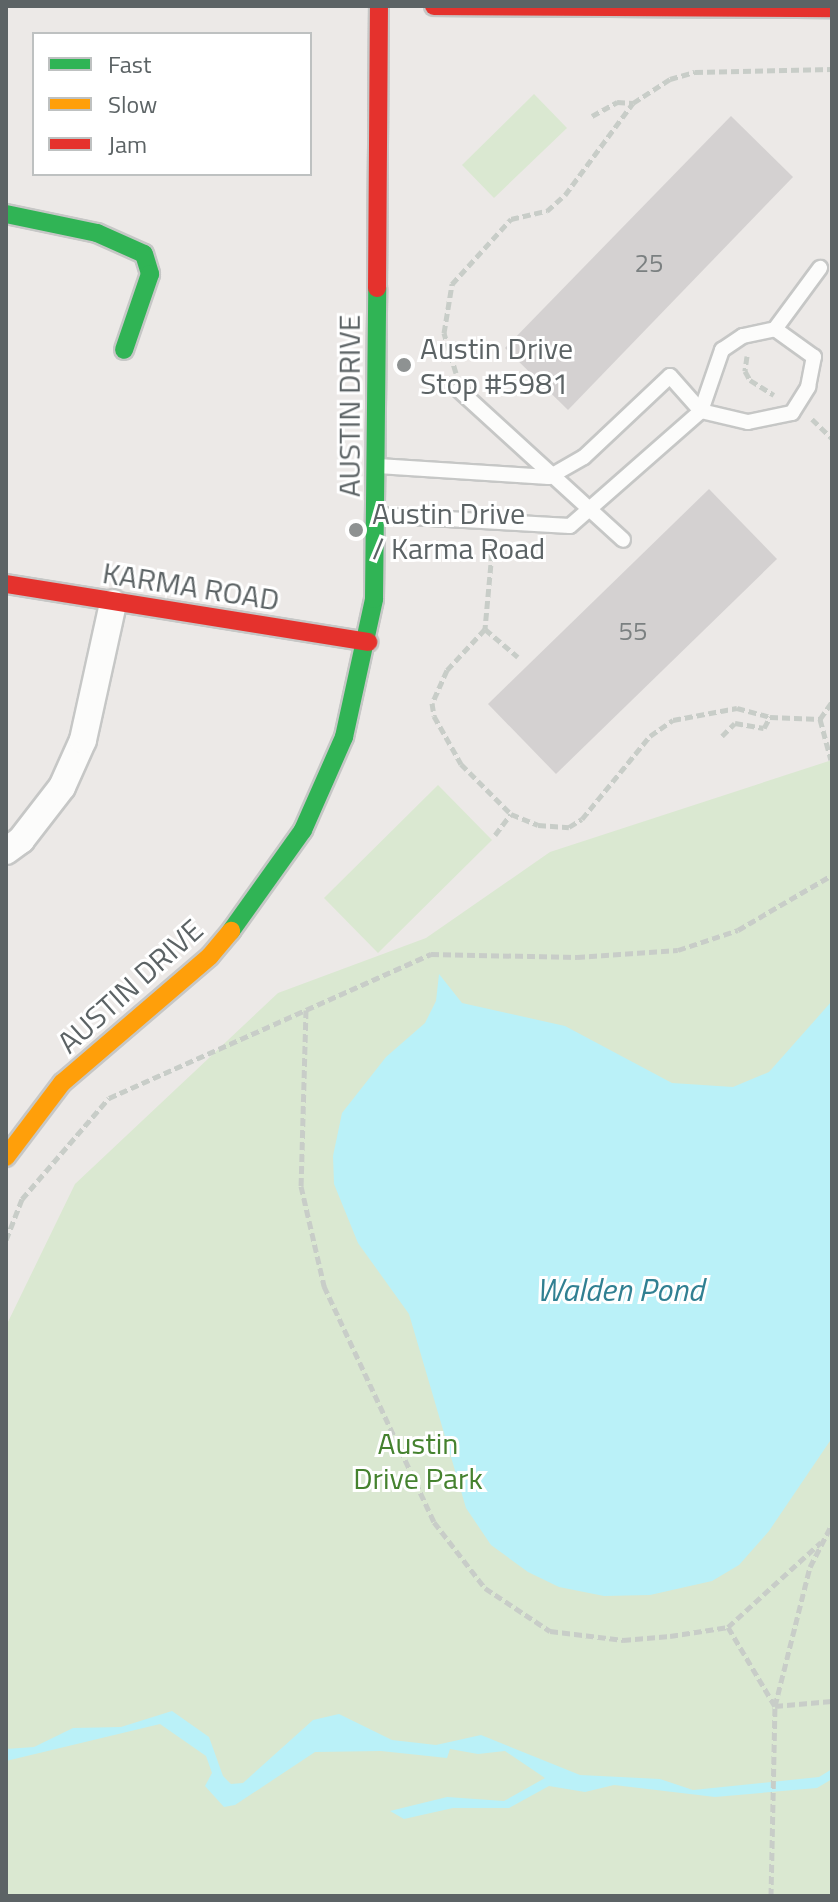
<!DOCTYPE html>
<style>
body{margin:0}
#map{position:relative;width:838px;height:1902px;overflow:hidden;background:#ece9e7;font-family:"Titillium Web",sans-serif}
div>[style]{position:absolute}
.green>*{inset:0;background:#dae8d1}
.water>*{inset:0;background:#baf1f8}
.building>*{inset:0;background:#d4d1d1}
.path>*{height:5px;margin-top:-2.5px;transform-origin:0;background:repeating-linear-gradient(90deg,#c8cdc8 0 8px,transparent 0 12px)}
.roads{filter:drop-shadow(2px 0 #c6c7c6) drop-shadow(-2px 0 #c6c7c6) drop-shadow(0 2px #c6c7c6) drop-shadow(0 -2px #c6c7c6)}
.lane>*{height:14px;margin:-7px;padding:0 7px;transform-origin:7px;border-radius:7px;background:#fcfcfb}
.street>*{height:26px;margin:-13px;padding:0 13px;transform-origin:13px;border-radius:13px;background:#fcfcfb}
.fast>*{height:18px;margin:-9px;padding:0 9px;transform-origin:9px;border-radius:9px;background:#30b455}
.slow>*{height:18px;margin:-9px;padding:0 9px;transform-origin:9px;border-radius:9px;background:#ff9f0a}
.jam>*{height:18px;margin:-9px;padding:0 9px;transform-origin:9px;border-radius:9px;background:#e5322d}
.dots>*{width:22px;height:22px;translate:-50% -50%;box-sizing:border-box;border:4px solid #fff;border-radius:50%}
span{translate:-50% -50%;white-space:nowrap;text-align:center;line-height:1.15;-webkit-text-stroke:6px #fff;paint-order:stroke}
.number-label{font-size:26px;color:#7b8081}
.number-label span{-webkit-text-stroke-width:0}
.poi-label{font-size:30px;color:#5c6365}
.left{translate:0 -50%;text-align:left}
.street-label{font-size:30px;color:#5c6365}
.park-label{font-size:30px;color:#45822f}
.water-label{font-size:32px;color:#318092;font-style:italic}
.frame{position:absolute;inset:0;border:8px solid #5c6365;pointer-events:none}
.legend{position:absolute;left:32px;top:32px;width:280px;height:144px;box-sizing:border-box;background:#fff;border:2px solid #bec1c1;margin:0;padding:10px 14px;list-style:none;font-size:24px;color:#5c6365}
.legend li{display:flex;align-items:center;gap:16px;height:40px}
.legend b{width:40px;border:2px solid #bec1c1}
</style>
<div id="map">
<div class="green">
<div style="clip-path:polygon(534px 94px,567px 128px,494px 198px,462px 165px)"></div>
<div style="clip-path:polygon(832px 760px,832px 1896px,6px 1896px,6px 1326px,75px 1184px,278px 993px,426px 938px,550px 852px)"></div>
<div style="clip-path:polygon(438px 785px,492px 840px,378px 953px,324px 898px)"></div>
</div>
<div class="water">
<div style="clip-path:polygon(439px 974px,462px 1003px,565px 1026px,672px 1083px,733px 1087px,769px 1072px,832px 1001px,832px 1438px,769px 1531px,739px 1565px,712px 1581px,650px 1595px,604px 1596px,559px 1587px,528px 1572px,491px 1545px,466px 1508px,409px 1314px,358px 1243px,334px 1184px,333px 1156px,342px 1113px,386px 1057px,425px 1023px,436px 1001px)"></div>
<div style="clip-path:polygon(172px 1711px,209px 1737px,223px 1776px,231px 1784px,243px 1783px,313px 1720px,339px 1714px,392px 1740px,436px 1745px,481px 1735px,580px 1775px,660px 1779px,693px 1790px,819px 1777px,832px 1769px,832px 1779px,817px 1788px,715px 1797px,614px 1785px,585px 1792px,549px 1786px,509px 1808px,453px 1808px,404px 1819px,390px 1811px,447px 1797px,504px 1801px,545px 1778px,505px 1751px,478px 1754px,450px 1749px,447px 1758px,381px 1751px,315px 1752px,235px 1805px,224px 1807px,205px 1786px,212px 1773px,206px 1756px,160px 1724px,6px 1761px,6px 1749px,34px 1747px,73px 1728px,121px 1727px)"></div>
</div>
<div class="building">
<div style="clip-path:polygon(731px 116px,793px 177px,568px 410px,505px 348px)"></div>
<div style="clip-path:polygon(709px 489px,777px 559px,556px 774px,488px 704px)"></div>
</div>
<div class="path">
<div style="left:592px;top:116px;width:29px;rotate:-29deg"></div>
<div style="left:617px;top:102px;width:16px;rotate:4deg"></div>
<div style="left:747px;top:356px;width:15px;rotate:98deg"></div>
<div style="left:745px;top:371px;width:10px;rotate:61deg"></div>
<div style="left:750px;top:380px;width:28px;rotate:32deg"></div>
<div style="left:456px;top:373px;width:42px;rotate:-106.7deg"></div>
<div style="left:444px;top:333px;width:50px;rotate:-80.7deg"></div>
<div style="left:452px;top:284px;width:88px;rotate:-47.8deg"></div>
<div style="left:511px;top:219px;width:37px;rotate:-13deg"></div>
<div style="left:547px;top:211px;width:24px;rotate:-42deg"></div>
<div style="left:565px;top:195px;width:114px;rotate:-53.5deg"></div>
<div style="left:633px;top:103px;width:44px;rotate:-33deg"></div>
<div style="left:670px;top:79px;width:26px;rotate:-16deg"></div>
<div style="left:695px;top:72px;width:137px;rotate:-1.3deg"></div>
<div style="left:812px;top:419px;width:28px;rotate:44deg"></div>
<div style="left:493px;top:541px;width:88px;rotate:95.2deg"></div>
<div style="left:485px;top:629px;width:56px;rotate:132.8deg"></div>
<div style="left:447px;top:670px;width:36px;rotate:114deg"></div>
<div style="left:432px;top:703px;width:13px;rotate:81deg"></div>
<div style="left:434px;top:716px;width:55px;rotate:60.6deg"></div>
<div style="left:461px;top:764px;width:71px;rotate:45deg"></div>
<div style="left:511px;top:814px;width:29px;rotate:22deg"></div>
<div style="left:538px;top:825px;width:31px;rotate:4deg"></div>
<div style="left:569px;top:827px;width:15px;rotate:-32deg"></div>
<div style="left:582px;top:819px;width:107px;rotate:-50.7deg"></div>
<div style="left:650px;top:736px;width:28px;rotate:-35deg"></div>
<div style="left:673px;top:720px;width:65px;rotate:-10.6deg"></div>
<div style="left:737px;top:708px;width:34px;rotate:15deg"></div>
<div style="left:485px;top:629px;width:43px;rotate:40.3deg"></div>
<div style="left:820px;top:719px;width:42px;rotate:75deg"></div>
<div style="left:722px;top:736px;width:18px;rotate:-45deg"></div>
<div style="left:735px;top:723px;width:29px;rotate:10deg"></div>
<div style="left:764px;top:728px;width:13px;rotate:-61deg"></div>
<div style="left:770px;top:717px;width:50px;rotate:2.3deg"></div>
<div style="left:820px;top:719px;width:21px;rotate:-55deg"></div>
<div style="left:495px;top:835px;width:26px;rotate:-53deg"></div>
<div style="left:306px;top:1010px;width:176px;rotate:91.6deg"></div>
<div style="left:301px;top:1186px;width:103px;rotate:77deg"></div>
<div style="left:324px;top:1286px;width:260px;rotate:65deg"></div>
<div style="left:434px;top:1522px;width:83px;rotate:52.3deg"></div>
<div style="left:485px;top:1588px;width:78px;rotate:33.5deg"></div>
<div style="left:550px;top:1631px;width:74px;rotate:7deg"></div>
<div style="left:623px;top:1640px;width:47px;rotate:-4.9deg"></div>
<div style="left:670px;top:1636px;width:59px;rotate:-8.8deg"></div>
<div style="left:728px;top:1627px;width:126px;rotate:-42.4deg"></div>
<div style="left:6px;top:1240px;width:44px;rotate:-68.7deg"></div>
<div style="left:22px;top:1199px;width:133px;rotate:-49.3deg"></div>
<div style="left:109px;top:1098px;width:353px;rotate:-24.1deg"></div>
<div style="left:431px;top:954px;width:146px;rotate:1.2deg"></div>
<div style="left:577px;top:957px;width:101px;rotate:-4deg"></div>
<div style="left:678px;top:950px;width:63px;rotate:-18.4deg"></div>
<div style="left:738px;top:930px;width:109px;rotate:-30.3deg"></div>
<div style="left:728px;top:1627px;width:92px;rotate:59.3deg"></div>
<div style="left:775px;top:1706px;width:57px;rotate:-5deg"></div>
<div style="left:771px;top:1896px;width:190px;rotate:-88.8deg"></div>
<div style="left:775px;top:1706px;width:143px;rotate:-75.9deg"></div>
<div style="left:810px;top:1567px;width:48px;rotate:-62.9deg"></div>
</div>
<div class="roads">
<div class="lane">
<div style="left:459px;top:390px;width:222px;rotate:42.4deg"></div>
<div style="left:378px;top:466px;width:171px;rotate:3.7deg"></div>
<div style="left:549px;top:477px;width:40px;rotate:-29.7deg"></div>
<div style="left:584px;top:457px;width:118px;rotate:-43.3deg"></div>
<div style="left:670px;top:376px;width:47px;rotate:48.5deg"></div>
<div style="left:701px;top:411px;width:48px;rotate:13.2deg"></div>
<div style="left:748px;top:422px;width:45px;rotate:-11.6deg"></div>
<div style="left:792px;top:413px;width:31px;rotate:-58deg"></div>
<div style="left:808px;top:387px;width:31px;rotate:-79deg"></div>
<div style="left:814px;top:357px;width:48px;rotate:-144.3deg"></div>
<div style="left:377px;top:515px;width:193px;rotate:3.3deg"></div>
<div style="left:570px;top:526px;width:174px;rotate:-41.3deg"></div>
<div style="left:701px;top:411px;width:65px;rotate:-71deg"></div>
<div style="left:722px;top:350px;width:25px;rotate:-34deg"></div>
<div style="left:743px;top:336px;width:33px;rotate:-12deg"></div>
<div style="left:775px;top:329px;width:76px;rotate:-53.6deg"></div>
</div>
<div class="street">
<div style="left:6px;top:851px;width:19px;rotate:-36deg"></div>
<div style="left:21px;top:840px;width:67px;rotate:-52.3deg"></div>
<div style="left:62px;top:787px;width:51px;rotate:-65.9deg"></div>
<div style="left:83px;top:740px;width:140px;rotate:-77.6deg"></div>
</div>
<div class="fast">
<div style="left:6px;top:214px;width:93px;rotate:11.8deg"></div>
<div style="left:97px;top:233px;width:51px;rotate:24.1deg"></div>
<div style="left:144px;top:254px;width:21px;rotate:73deg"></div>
<div style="left:150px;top:274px;width:80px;rotate:108.9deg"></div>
<div style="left:231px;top:931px;width:124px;rotate:-54.5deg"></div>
<div style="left:303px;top:830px;width:102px;rotate:-66.2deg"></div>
<div style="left:344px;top:737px;width:141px;rotate:-77.7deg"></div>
<div style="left:374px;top:599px;width:311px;rotate:-89.4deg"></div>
</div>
<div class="slow">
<div style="left:6px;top:1157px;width:93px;rotate:-52.9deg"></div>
<div style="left:62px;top:1083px;width:195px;rotate:-40.6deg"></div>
<div style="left:210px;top:956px;width:33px;rotate:-50deg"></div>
</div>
<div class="jam">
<div style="left:434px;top:6px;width:398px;rotate:0.3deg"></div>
<div style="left:377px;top:288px;width:282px;rotate:-89.6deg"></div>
<div style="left:6px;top:584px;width:367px;rotate:9.1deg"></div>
</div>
</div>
<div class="dots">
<div style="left:404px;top:365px;background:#8e9292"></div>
<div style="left:356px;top:530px;background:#8e9292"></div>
</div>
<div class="number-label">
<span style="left:649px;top:263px">25</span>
<span style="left:633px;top:631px">55</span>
</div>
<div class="poi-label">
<span class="left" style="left:420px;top:365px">Austin Drive<br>Stop #5981</span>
<span class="left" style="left:372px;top:530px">Austin Drive<br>/ Karma Road</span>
</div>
<div class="street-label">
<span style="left:349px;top:406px;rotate:-90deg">AUSTIN DRIVE</span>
<span style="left:191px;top:586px;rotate:9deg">KARMA ROAD</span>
<span style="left:130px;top:986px;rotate:-42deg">AUSTIN DRIVE</span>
</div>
<div class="park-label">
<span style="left:418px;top:1460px">Austin<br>Drive Park</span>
</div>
<div class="water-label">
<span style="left:620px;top:1289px">Walden Pond</span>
</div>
<div class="frame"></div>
<ul class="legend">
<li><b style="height:10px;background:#30b455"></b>Fast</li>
<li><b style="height:10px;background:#ff9f0a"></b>Slow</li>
<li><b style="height:10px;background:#e5322d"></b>Jam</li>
</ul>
</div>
